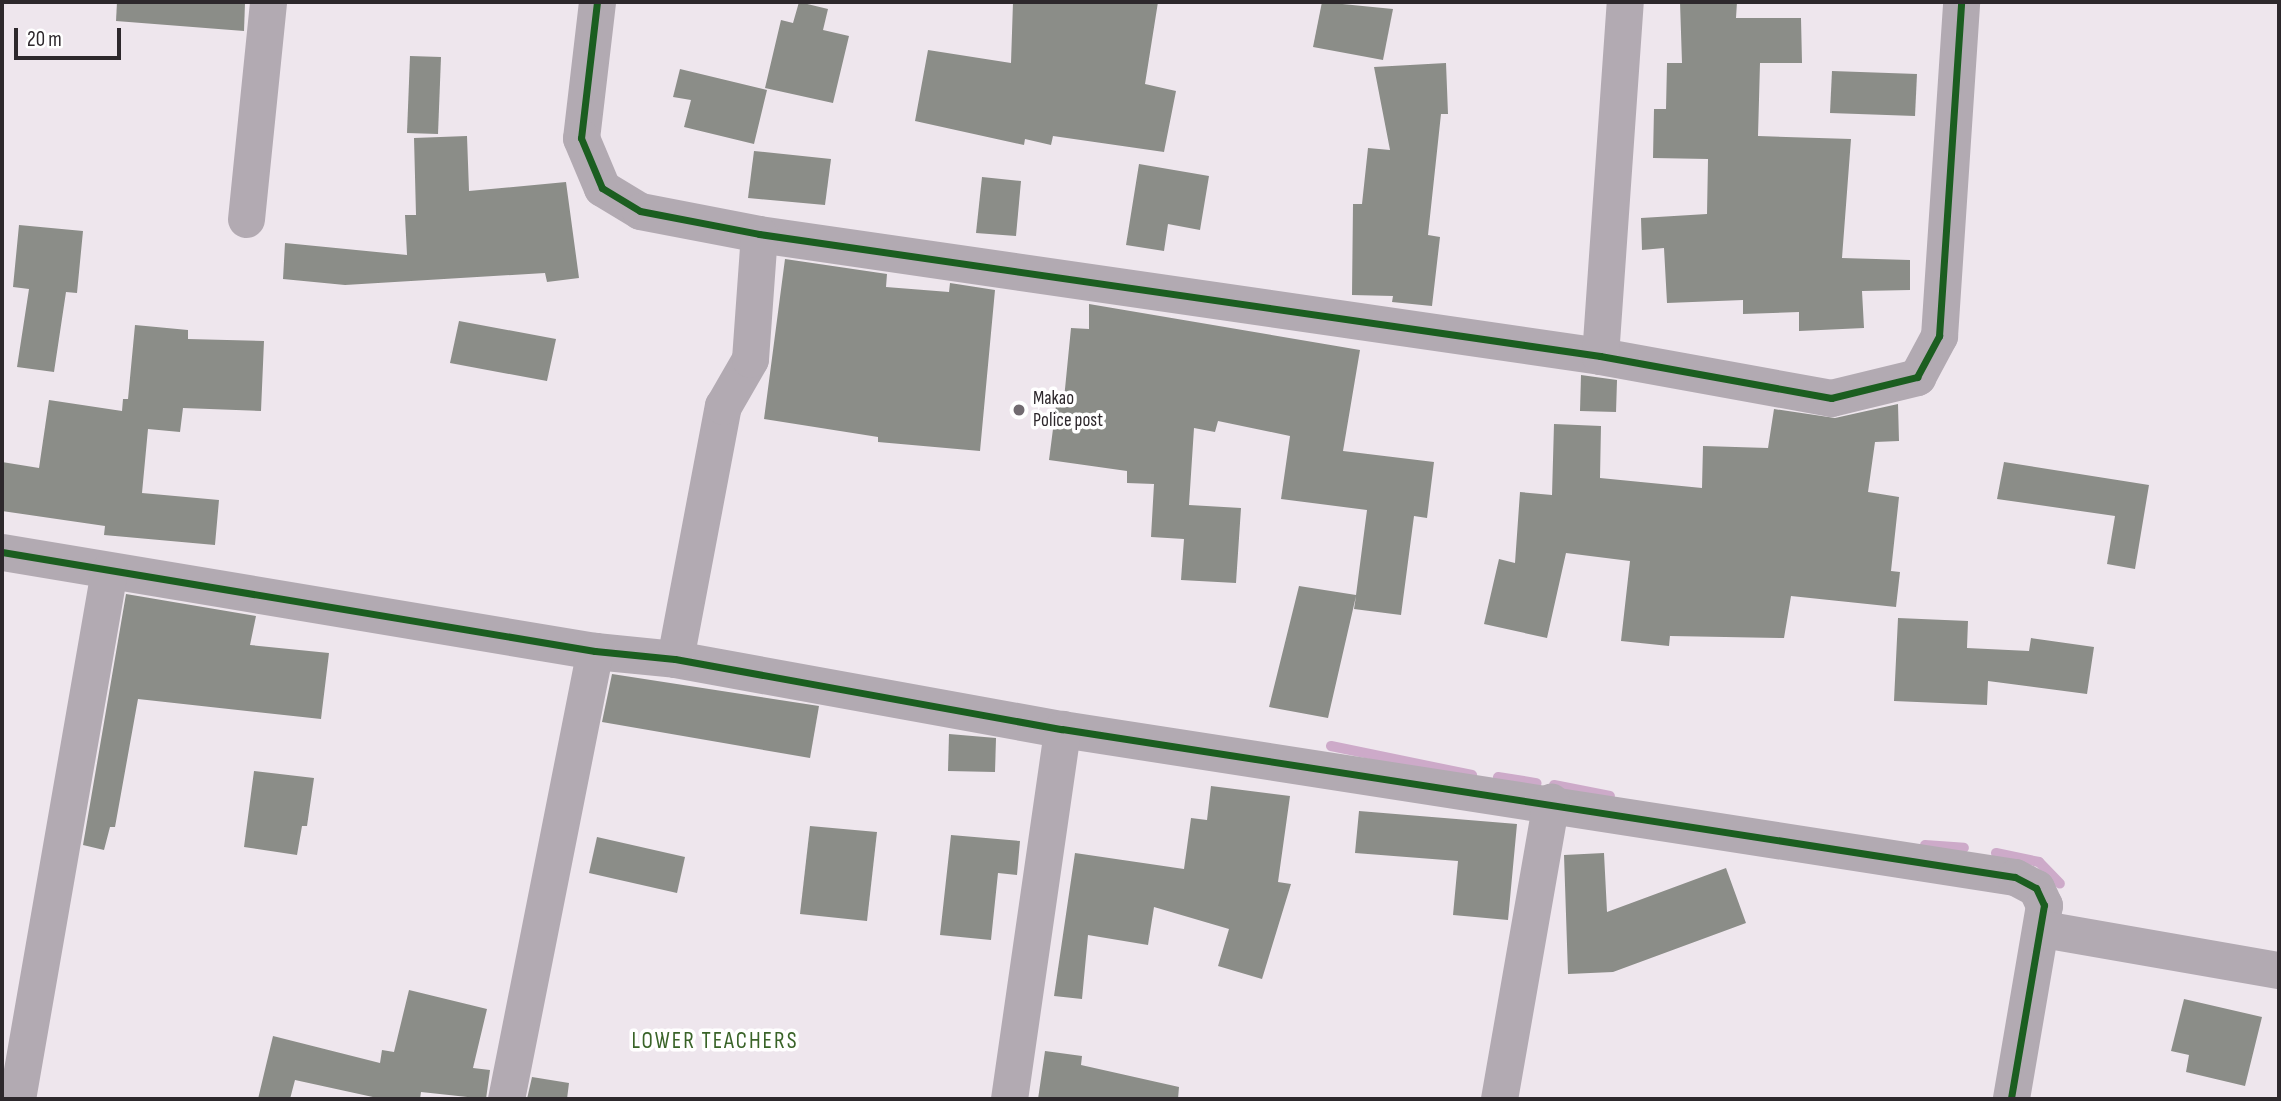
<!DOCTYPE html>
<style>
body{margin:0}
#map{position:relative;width:2281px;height:1101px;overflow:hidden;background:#eee6ed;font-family:"Sofia Sans Condensed",sans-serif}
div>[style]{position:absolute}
.stream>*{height:10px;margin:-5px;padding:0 5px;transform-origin:5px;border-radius:5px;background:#cdaac9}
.building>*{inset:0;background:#8b8d88}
.minor>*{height:37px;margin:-18.5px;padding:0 18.5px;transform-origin:18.5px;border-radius:18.5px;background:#b2aab2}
.cycleway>*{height:7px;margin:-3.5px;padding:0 3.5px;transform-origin:3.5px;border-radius:3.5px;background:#1b5e20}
.dots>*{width:19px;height:19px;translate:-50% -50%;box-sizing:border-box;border:4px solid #fff;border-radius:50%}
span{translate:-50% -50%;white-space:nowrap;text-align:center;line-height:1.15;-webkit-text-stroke:7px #fff;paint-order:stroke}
.poi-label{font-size:19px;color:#2d282c}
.left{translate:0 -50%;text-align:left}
.quarter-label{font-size:23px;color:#396328;letter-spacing:2px}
.frame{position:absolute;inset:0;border:4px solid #2d282c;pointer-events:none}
.scale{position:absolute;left:14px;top:28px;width:107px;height:32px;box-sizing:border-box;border:4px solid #2d282c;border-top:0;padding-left:9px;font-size:21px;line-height:24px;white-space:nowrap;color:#2d282c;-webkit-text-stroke:5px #fff;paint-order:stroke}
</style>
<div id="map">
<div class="stream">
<div style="left:1331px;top:746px;width:144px;rotate:11.6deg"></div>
<div style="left:1498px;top:777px;width:39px;rotate:9deg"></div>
<div style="left:1554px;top:785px;width:57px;rotate:11.1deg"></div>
<div style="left:1925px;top:845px;width:39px;rotate:4deg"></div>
<div style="left:1996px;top:853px;width:44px;rotate:11.8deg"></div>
<div style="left:2039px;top:862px;width:30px;rotate:46deg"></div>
</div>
<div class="building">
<div style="clip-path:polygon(117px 2px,245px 3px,244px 31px,116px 21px)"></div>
<div style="clip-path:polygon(799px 2px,828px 9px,823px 30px,849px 36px,833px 103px,765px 88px,781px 20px,793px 23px)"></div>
<div style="clip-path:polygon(1013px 2px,1158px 2px,1145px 84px,1176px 91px,1164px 152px,1053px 136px,1051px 145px,1025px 139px,1024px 145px,915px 121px,928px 50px,1011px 63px)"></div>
<div style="clip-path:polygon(1322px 2px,1393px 9px,1383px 60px,1313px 47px)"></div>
<div style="clip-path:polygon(1680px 2px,1737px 2px,1736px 18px,1801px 18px,1802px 63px,1760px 63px,1758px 136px,1851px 139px,1842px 258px,1910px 260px,1910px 290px,1862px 291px,1864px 328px,1799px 331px,1799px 312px,1743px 314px,1743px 300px,1667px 303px,1664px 248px,1642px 250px,1641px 218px,1707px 214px,1708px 159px,1653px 158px,1654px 109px,1666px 109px,1667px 63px,1682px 63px)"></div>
<div style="clip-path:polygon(410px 56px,441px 57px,438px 134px,407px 133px)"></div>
<div style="clip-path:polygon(1446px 63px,1448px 114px,1441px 114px,1428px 235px,1440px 237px,1432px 306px,1392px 302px,1393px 296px,1352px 295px,1353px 204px,1362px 204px,1368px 148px,1390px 150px,1374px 67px)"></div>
<div style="clip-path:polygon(680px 69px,767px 90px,754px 144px,684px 127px,691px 100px,673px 97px)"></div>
<div style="clip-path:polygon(1832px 71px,1917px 74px,1915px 116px,1830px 113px)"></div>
<div style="clip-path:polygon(467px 136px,469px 191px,566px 182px,579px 278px,547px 282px,545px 273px,345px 285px,283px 279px,285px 243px,407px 255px,405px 215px,416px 215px,414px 138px)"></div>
<div style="clip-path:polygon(754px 151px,831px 159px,825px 205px,748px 198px)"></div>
<div style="clip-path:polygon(1139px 164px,1209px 176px,1200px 230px,1168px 224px,1164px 251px,1126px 245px)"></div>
<div style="clip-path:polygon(982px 177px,1021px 181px,1016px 236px,976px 233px)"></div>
<div style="clip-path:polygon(19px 225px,83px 231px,77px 293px,66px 292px,54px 372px,17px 367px,29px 289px,13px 287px)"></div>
<div style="clip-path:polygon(785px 259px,887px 274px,886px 287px,949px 292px,950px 283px,995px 290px,980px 451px,878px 442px,878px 437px,764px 419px)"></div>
<div style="clip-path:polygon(1089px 304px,1360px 350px,1343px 451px,1434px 462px,1427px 518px,1414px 516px,1401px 615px,1354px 609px,1356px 596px,1328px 718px,1269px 707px,1299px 586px,1356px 595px,1367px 510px,1281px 499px,1290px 436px,1218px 421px,1215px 432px,1194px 428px,1189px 505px,1241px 508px,1236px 583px,1181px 580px,1184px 539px,1151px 537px,1154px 484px,1127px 483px,1127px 471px,1049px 460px,1057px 398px,1064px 399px,1071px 328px,1089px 329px)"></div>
<div style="clip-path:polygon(459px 321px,556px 339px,547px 381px,450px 363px)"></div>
<div style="clip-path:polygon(135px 325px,188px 330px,188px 339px,264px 341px,261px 411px,183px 408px,180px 432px,148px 429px,142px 493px,219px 500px,215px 545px,104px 535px,105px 526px,2px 511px,2px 462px,39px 468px,49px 400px,122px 411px,123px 399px,128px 399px)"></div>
<div style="clip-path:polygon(1581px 375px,1617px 380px,1616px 412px,1580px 411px)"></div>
<div style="clip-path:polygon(1898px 404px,1899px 441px,1875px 442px,1868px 492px,1899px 497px,1891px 571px,1900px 572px,1896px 607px,1791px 596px,1784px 638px,1670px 636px,1669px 646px,1621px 641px,1630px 561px,1566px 553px,1547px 638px,1484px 624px,1499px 559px,1515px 563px,1520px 492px,1552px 495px,1554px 424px,1601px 426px,1600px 478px,1702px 488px,1703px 446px,1768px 448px,1774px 409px,1835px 418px)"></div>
<div style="clip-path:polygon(2004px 462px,2149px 485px,2135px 569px,2107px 564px,2115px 516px,1997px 499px)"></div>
<div style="clip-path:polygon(126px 594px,256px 616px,250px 645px,329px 653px,321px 719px,138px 699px,115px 827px,110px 827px,104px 850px,83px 845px)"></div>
<div style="clip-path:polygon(1898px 618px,1968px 621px,1967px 648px,2029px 651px,2031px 638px,2094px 647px,2087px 694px,1988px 681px,1987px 705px,1894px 701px)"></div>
<div style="clip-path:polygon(612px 674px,819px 706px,810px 758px,602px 722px)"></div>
<div style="clip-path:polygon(949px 734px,996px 738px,995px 772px,948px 771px)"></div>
<div style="clip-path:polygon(254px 771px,314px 778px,307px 826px,302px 826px,297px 855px,244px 847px)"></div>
<div style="clip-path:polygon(1211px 786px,1290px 796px,1278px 882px,1291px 884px,1262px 979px,1218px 966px,1229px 929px,1154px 907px,1148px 945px,1088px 935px,1082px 999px,1054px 996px,1075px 853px,1184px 869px,1191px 818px,1207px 820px)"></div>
<div style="clip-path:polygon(1359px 811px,1517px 824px,1508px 920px,1453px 915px,1458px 861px,1355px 853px)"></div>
<div style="clip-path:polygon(810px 826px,877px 832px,867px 921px,800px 914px)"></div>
<div style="clip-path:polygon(951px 835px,1020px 841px,1017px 875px,998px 873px,991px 940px,940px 935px)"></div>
<div style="clip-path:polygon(597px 837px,685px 857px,677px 893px,589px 873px)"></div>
<div style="clip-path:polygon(1604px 853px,1607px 912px,1726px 868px,1746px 923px,1613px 972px,1568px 974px,1564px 855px)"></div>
<div style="clip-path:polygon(409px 990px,487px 1009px,473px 1068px,490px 1070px,486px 1099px,421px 1092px,420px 1099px,382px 1099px,295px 1080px,290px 1099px,258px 1099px,273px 1036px,380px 1063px,382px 1050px,394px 1052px)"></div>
<div style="clip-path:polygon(2184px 999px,2262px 1017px,2245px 1086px,2186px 1072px,2189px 1055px,2171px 1051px)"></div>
<div style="clip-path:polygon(1045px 1051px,1082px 1056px,1081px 1065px,1179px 1087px,1178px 1099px,1038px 1099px)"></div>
<div style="clip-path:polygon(532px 1077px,569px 1083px,567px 1099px,527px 1099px)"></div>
</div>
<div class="minor">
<div style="left:597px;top:2px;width:137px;rotate:96.7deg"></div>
<div style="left:581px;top:138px;width:54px;rotate:67.2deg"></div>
<div style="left:602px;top:188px;width:44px;rotate:31.2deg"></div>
<div style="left:640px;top:211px;width:121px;rotate:10.9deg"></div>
<div style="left:759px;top:234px;width:850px;rotate:8.25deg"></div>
<div style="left:1600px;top:356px;width:235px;rotate:10.3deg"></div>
<div style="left:1831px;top:398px;width:89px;rotate:-13.7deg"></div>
<div style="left:1917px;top:377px;width:47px;rotate:-61.8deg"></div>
<div style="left:1939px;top:336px;width:335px;rotate:-86.2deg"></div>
<div style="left:246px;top:219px;width:218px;rotate:-84.2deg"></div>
<div style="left:1600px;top:356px;width:355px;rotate:-86deg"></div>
<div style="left:2px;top:552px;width:601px;rotate:9.48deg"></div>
<div style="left:595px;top:651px;width:80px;rotate:5.7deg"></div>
<div style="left:675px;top:659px;width:393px;rotate:10.3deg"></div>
<div style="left:1062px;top:729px;width:964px;rotate:8.83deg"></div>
<div style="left:2015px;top:877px;width:24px;rotate:28deg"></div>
<div style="left:2036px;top:888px;width:19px;rotate:65deg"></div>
<div style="left:2044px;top:905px;width:197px;rotate:99.7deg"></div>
<div style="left:675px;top:659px;width:258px;rotate:-79.3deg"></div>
<div style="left:723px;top:406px;width:54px;rotate:-60.1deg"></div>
<div style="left:750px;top:359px;width:125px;rotate:-85.9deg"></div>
<div style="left:2043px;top:929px;width:240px;rotate:9.9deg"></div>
<div style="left:17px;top:1099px;width:536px;rotate:-80.12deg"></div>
<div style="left:506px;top:1099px;width:457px;rotate:-78.8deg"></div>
<div style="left:1009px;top:1099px;width:374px;rotate:-81.8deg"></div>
<div style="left:1499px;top:1099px;width:302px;rotate:-80.1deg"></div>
</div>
<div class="cycleway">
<div style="left:597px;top:2px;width:137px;rotate:96.7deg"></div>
<div style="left:581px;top:138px;width:54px;rotate:67.2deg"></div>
<div style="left:602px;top:188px;width:44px;rotate:31.2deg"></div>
<div style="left:640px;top:211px;width:121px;rotate:10.9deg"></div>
<div style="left:759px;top:234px;width:850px;rotate:8.25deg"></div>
<div style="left:1600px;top:356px;width:235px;rotate:10.3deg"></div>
<div style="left:1831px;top:398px;width:89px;rotate:-13.7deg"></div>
<div style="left:1917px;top:377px;width:47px;rotate:-61.8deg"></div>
<div style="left:1939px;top:336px;width:335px;rotate:-86.2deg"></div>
<div style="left:2px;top:552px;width:601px;rotate:9.48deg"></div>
<div style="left:595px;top:651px;width:80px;rotate:5.7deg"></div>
<div style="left:675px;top:659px;width:393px;rotate:10.3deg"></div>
<div style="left:1062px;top:729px;width:964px;rotate:8.83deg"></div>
<div style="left:2015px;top:877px;width:24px;rotate:28deg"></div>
<div style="left:2036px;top:888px;width:19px;rotate:65deg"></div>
<div style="left:2044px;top:905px;width:197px;rotate:99.7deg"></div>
</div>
<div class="dots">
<div style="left:1019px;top:410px;background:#716a70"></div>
</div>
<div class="poi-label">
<span class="left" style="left:1033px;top:410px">Makao<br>Police post</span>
</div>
<div class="quarter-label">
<span style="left:715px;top:1041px">LOWER TEACHERS</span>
</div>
<div class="frame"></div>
<div class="scale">20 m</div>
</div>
